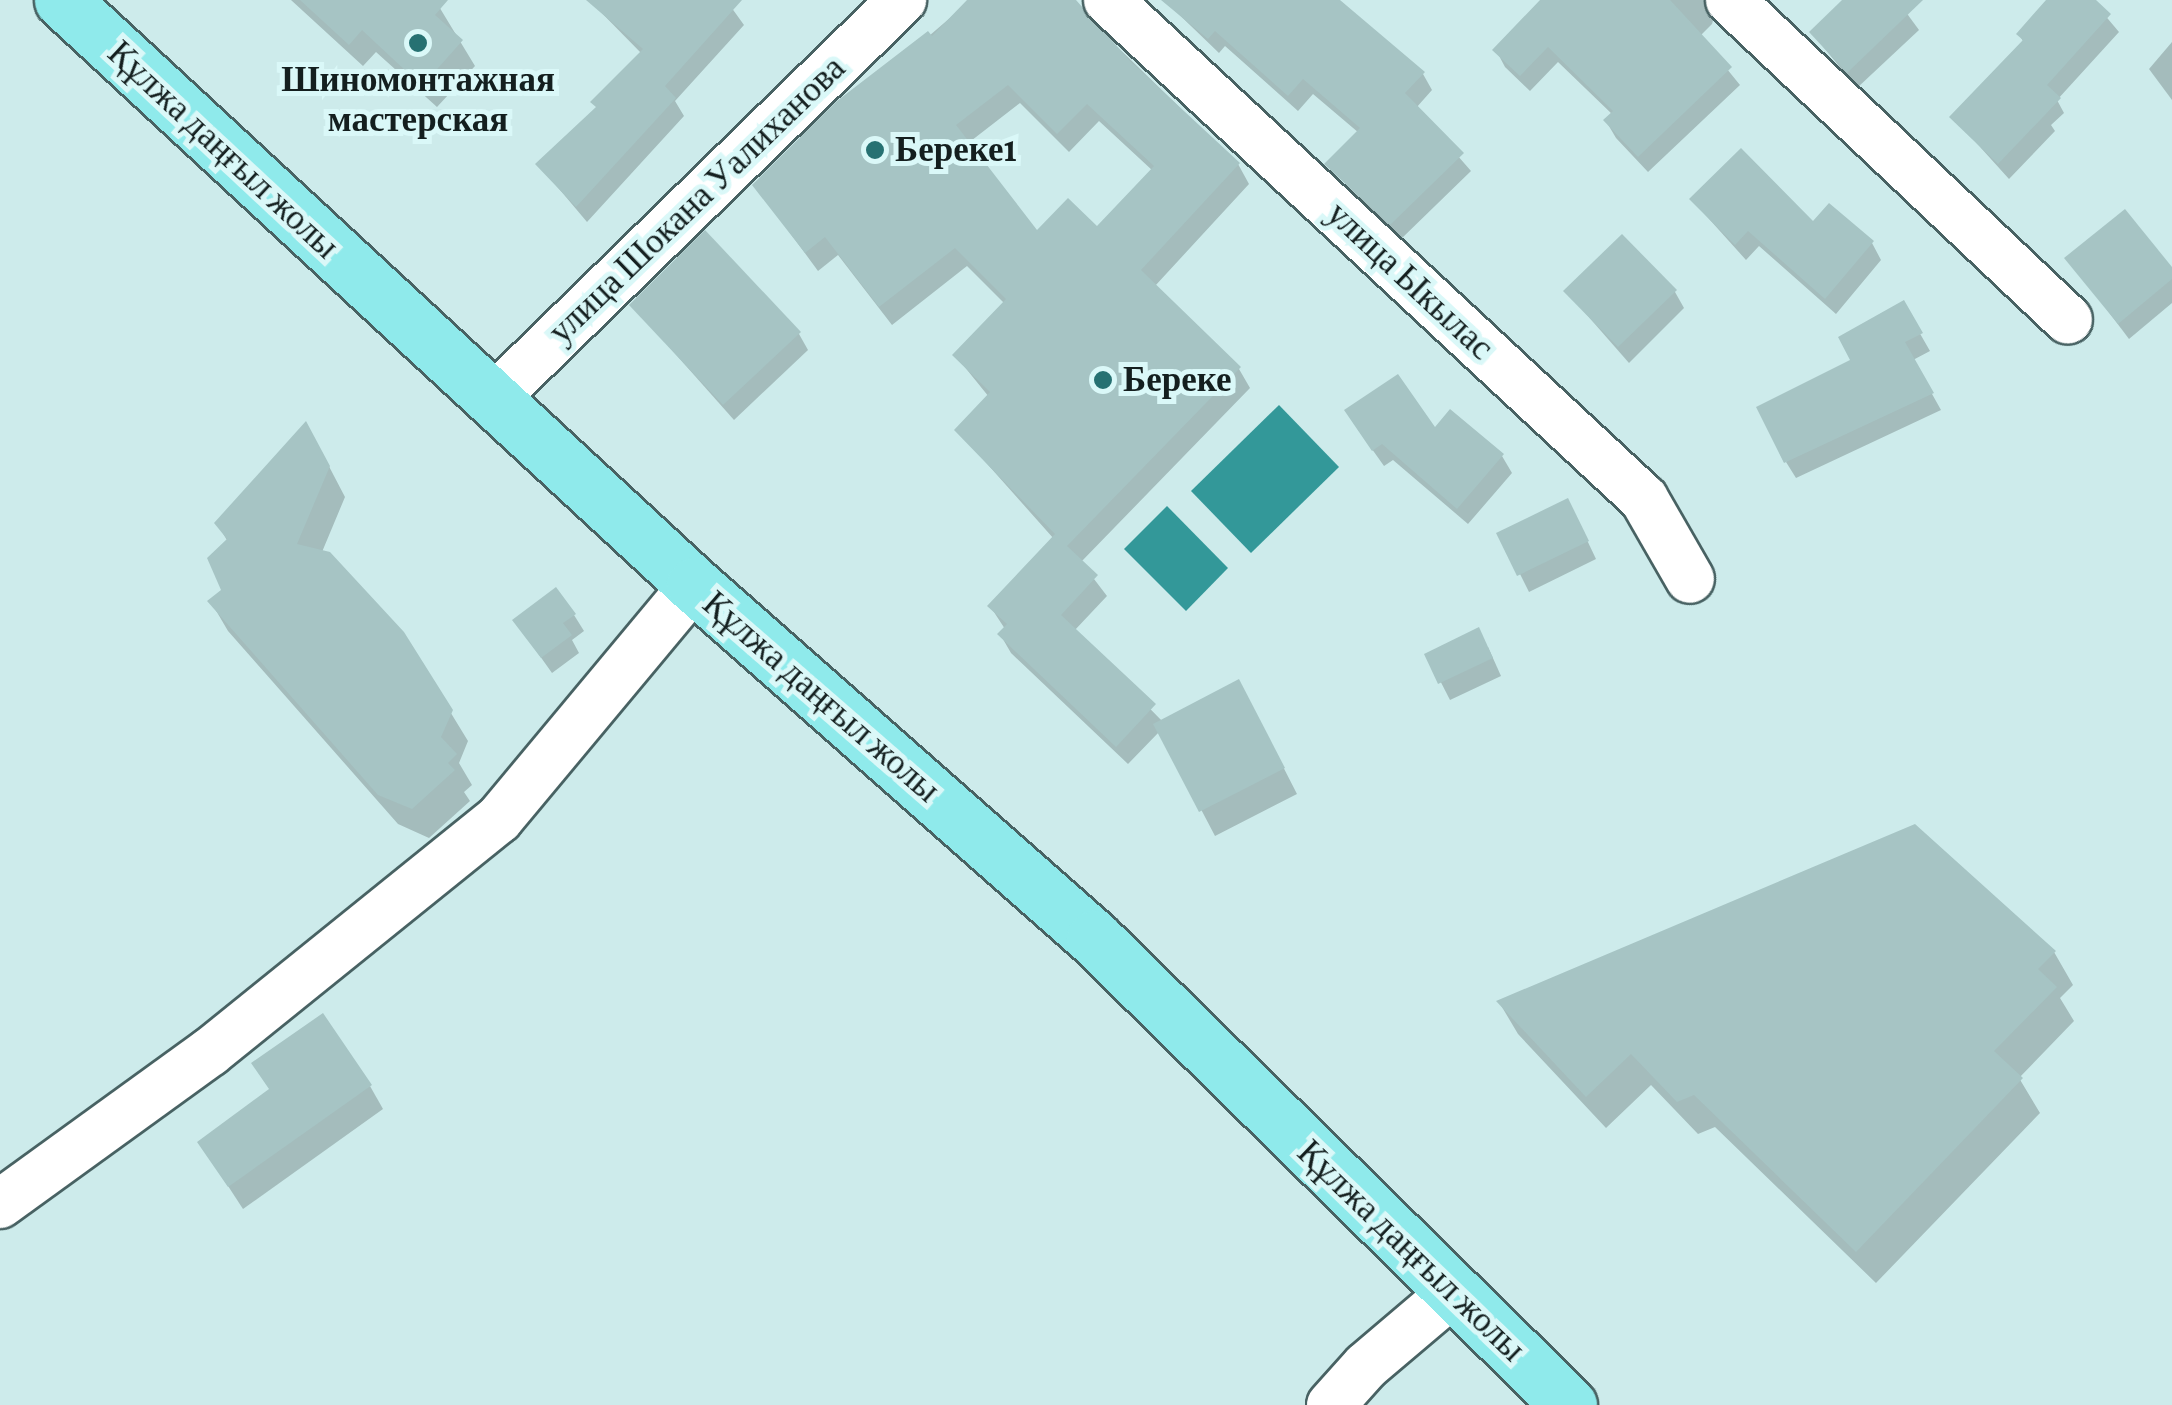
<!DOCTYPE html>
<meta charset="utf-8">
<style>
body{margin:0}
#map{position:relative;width:2172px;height:1405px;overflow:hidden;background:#cdebeb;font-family:"Crimson Pro",serif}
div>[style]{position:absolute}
.water>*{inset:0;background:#339899}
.shadow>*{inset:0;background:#0003}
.building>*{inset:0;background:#a6c4c4}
.roads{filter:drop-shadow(2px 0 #486263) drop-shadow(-2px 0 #486263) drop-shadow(0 2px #486263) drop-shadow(0 -2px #486263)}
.street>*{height:48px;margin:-24px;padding:0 24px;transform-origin:24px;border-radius:24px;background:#fff}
.primary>*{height:55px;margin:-27.5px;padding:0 27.5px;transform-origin:27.5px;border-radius:27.5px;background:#8feaeb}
.dots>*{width:28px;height:28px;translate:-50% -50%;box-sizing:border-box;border:5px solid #daf8f8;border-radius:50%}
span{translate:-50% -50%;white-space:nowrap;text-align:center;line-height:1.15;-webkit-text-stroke:10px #daf8f8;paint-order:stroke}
.poi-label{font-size:35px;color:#141f1f;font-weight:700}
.left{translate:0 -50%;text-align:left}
.street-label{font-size:35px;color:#141f1f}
</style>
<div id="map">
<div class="water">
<div style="clip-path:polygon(1279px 405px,1339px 467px,1251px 553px,1191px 491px)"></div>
<div style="clip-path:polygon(1167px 506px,1228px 568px,1186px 611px,1124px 549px)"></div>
</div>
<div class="shadow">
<div style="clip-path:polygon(291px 0,435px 0,475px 66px,437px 107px,376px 52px,363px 66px)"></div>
<div style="clip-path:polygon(589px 0,726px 0,744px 25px,675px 101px,684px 116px,587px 222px,539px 165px,597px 109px,642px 54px)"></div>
<div style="clip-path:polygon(evenodd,971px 0,1069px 0,1238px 164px,1249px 184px,1155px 286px,1239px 369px,1250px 388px,1081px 562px,1107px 596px,1074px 631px,1163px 722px,1253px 708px,1297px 794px,1215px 836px,1160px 731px,1128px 764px,1011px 653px,1000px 634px,1005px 629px,990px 606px,1054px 539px,957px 430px,989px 397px,955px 355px,1005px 304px,967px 266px,892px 325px,838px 255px,818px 271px,755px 185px,971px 0,1020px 103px,1069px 152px,1099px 121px,1153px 171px,1097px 230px,1037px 234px,967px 144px,1020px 103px)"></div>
<div style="clip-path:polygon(1164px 0,1339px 0,1423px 74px,1432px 90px,1416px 108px,1471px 171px,1400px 240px,1327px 164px,1359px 133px,1313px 94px,1298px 111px,1225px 46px,1219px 53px)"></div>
<div style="clip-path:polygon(1543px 0,1719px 0,1712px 24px,1700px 36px,1740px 85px,1648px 172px,1616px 138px,1606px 121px,1613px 115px,1558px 62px,1530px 91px,1505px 67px,1496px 50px)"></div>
<div style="clip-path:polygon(1845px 0,1897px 0,1919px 30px,1857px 88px,1812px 33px)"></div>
<div style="clip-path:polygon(2050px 0,2092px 0,2119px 32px,2057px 100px,2064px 113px,2051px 125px,2055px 131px,2009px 179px,1953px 117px,2024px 43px,2019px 34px)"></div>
<div style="clip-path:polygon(2172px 42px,2172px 100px,2149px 69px)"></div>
<div style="clip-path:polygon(1692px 200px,1872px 243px,1881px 260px,1836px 314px,1759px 246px,1746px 260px)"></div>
<div style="clip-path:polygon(2068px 258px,2172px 271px,2172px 303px,2129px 339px)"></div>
<div style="clip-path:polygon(1566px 291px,1675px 292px,1684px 308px,1629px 363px)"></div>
<div style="clip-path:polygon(1903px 304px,1930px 351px,1913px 360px,1941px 410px,1796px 478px,1786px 462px,1854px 361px)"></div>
<div style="clip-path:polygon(632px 305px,799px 334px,808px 350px,734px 420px)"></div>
<div style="clip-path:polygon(1357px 428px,1434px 432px,1502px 456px,1512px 473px,1468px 524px,1393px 460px,1384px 466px)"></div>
<div style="clip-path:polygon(322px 453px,345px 497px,322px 552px,402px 633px,468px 741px,459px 763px,472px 785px,464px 792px,470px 801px,429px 838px,398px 824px,228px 631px,211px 602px,224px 591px,228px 542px,217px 523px)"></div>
<div style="clip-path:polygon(1576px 517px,1596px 559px,1529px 592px,1500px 534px)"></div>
<div style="clip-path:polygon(574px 615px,584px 631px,572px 640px,579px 653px,552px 673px,515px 621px)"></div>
<div style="clip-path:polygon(1488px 647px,1501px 676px,1450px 700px,1427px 655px)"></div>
<div style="clip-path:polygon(2054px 952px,2073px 985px,2060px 998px,2074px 1021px,2019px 1078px,2040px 1113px,1876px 1283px,1715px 1127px,1698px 1134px,1651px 1085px,1606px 1128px,1518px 1034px,1499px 1002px)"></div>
<div style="clip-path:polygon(370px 1086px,383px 1109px,243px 1209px,200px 1143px)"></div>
</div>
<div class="building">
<div style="clip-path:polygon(300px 0,448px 0,435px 15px,463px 40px,422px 86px,362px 30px,349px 45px)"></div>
<div style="clip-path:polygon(586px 0,742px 0,665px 86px,676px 98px,576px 207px,535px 164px,596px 107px,590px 102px,643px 49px)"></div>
<div style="clip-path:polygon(evenodd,967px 0,1076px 0,1130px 61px,1240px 163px,1141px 270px,1241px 367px,1067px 546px,1098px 575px,1061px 615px,1156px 704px,1116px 747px,997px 634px,1007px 624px,987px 606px,1055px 534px,954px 430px,990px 392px,952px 355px,1006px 299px,955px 248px,879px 307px,825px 237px,805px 253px,752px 185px,837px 101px,928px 31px,932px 36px,967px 0,1008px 85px,1057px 134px,1087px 104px,1154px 166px,1097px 226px,1068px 198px,1037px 230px,956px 125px,1008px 85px)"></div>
<div style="clip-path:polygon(1161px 0,1340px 0,1425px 72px,1405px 93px,1464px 153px,1390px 225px,1324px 164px,1360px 128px,1303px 79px,1288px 96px,1215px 31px,1208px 39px)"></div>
<div style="clip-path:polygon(1540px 0,1670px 0,1732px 67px,1638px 157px,1603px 120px,1613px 111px,1548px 47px,1520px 76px,1492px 50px)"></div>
<div style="clip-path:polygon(1842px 0,1923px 0,1847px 73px,1809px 32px)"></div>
<div style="clip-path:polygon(2046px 0,2096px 0,2111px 14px,2047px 85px,2061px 98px,1998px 164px,1949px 117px,2023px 40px,2016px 34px)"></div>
<div style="clip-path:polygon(1741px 148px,1813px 221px,1829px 203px,1874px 241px,1825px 299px,1748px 231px,1735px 245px,1689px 199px)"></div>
<div style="clip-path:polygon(2125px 209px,2172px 267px,2172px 279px,2118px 324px,2064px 258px)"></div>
<div style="clip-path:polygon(705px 230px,801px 332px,723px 405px,629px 305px)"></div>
<div style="clip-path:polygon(1622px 234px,1677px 290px,1618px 347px,1563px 291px)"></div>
<div style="clip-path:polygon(1904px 300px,1923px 333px,1905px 342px,1934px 393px,1784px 463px,1756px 407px,1850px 360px,1838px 337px)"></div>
<div style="clip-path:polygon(1398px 374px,1435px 427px,1450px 409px,1504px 454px,1457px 509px,1382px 444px,1372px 451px,1344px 410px)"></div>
<div style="clip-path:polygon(306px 421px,330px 466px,297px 544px,330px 552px,404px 632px,453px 710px,441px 737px,457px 754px,448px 763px,455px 770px,412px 809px,378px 795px,207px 601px,221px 590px,207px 558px,227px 539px,214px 523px)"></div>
<div style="clip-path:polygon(1568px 498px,1589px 541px,1517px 576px,1496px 533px)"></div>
<div style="clip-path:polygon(556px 587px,576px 614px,563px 623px,572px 635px,541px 658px,512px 620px)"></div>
<div style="clip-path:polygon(1479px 627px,1493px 658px,1438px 684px,1424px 654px)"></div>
<div style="clip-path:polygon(1239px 679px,1285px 768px,1199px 812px,1153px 724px)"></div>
<div style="clip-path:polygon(1915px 824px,2056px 951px,2038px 969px,2057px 987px,1994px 1051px,2023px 1078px,1856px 1252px,1694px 1095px,1677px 1102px,1631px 1054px,1586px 1097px,1496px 1001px)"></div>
<div style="clip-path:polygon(323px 1013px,372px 1085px,228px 1187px,197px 1142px,269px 1089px,251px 1063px)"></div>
</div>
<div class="roads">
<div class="street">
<div style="left:1108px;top:0;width:732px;rotate:42.95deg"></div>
<div style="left:1644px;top:499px;width:92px;rotate:60.1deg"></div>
<div style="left:1730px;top:0;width:465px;rotate:43.4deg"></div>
<div style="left:492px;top:400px;width:573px;rotate:-44.29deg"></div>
<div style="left:0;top:1204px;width:259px;rotate:-35.9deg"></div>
<div style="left:210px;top:1052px;width:371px;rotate:-38.9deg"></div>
<div style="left:499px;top:819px;width:305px;rotate:-50.2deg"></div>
<div style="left:1331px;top:1405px;width:52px;rotate:-48.1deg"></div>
<div style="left:1366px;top:1366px;width:113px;rotate:-40.3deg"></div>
</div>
<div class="primary">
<div style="left:62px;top:0;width:861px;rotate:42.79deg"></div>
<div style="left:694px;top:585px;width:533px;rotate:41.43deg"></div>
<div style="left:1094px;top:938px;width:666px;rotate:44.51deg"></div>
</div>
</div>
<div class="dots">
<div style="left:418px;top:43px;background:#267172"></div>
<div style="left:875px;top:150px;background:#267172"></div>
<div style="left:1103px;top:380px;background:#267172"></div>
</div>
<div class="poi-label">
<span style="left:418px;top:100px">Шиномонтажная<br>мастерская</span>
<span class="left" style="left:895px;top:150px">Береке1</span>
<span class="left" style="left:1123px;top:380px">Береке</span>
</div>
<div class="street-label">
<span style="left:223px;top:150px;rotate:43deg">Құлжа даңғыл жолы</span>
<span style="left:697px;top:200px;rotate:-44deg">улица Шокана Уалиханова</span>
<span style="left:1410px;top:281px;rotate:43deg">улица Ыкылас</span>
<span style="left:821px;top:697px;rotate:41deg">Құлжа даңғыл жолы</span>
<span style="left:1411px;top:1251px;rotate:44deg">Құлжа даңғыл жолы</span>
</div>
</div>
